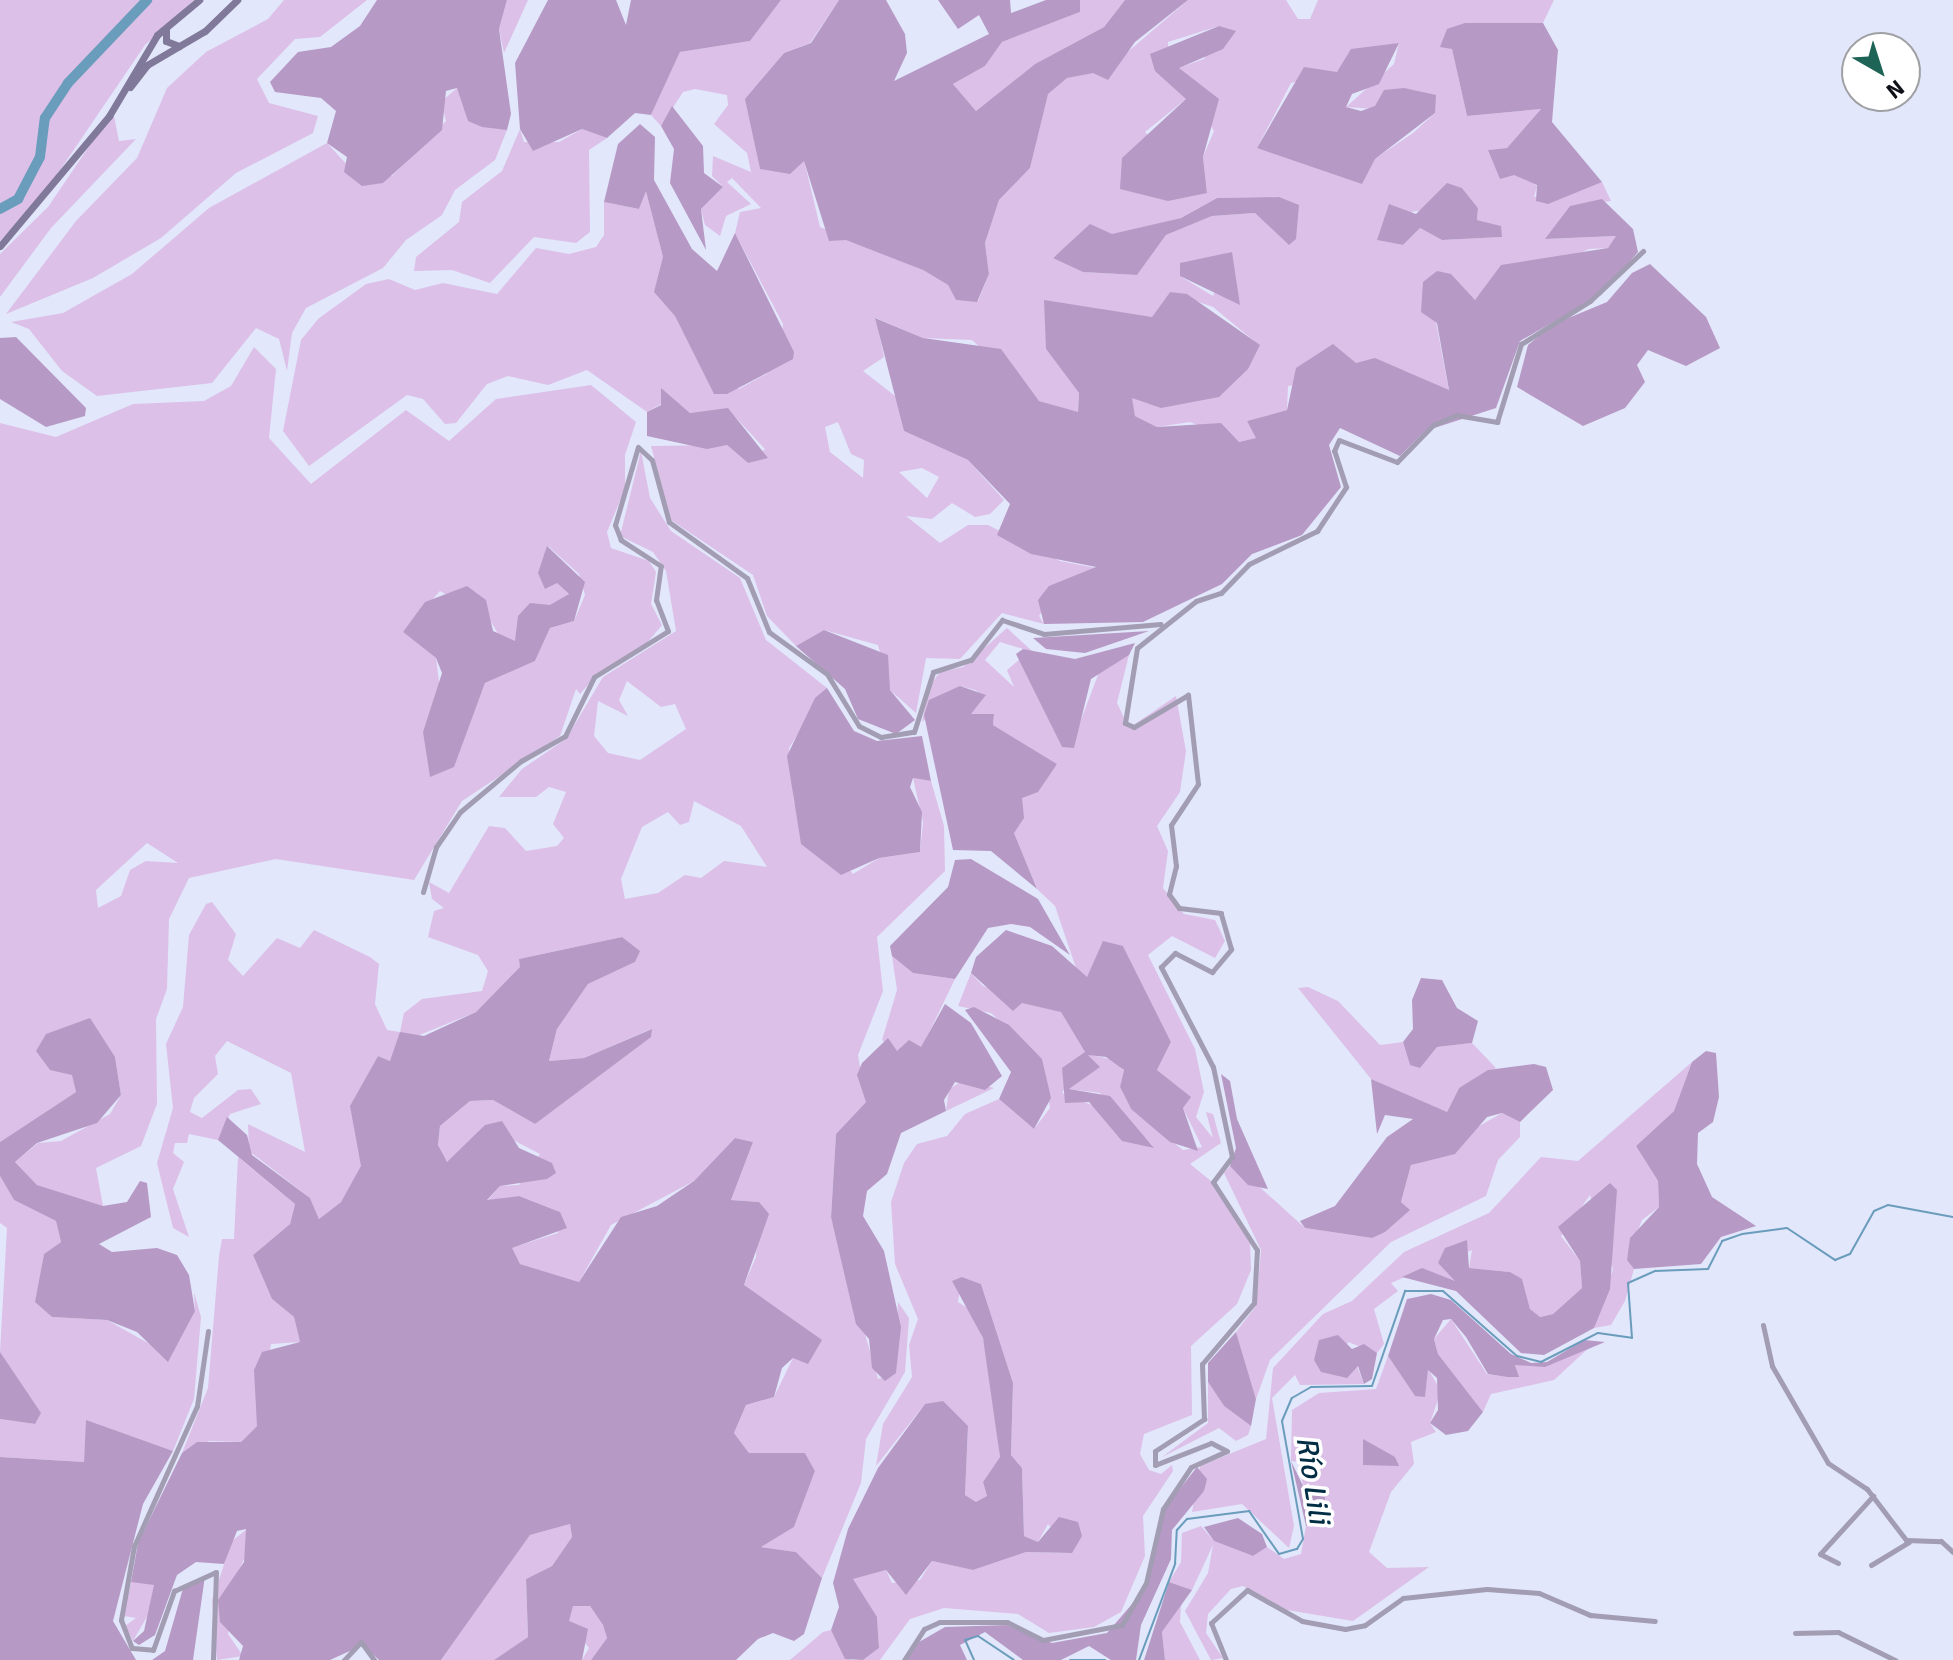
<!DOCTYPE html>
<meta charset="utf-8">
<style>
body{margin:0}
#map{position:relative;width:1953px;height:1660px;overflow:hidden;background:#e2e7fb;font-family:Signika,sans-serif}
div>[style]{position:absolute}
.green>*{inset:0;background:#dcc0e8}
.forest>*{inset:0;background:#b799c5}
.stream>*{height:2px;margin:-1px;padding:0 1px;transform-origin:1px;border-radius:1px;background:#6a9cbc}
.river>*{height:10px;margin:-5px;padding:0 5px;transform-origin:5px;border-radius:5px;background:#6a9cbc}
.street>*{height:5px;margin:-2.5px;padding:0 2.5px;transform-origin:2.5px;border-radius:2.5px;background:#a29db3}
.secondary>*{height:7px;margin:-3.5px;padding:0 3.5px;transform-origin:3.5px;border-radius:3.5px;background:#817999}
span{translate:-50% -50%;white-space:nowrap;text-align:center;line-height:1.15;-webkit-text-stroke:7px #fff;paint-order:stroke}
.water-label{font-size:30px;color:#012d44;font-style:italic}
.north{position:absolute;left:1841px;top:32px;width:80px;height:80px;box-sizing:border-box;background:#fff;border:2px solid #9fa0a3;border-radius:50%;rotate:141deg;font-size:22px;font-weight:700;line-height:32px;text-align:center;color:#0f1118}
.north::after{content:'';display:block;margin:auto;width:28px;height:36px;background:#1d6457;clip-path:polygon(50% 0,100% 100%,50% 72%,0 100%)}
</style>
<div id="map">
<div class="green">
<div style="clip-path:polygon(0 0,194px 0,145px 45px,39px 201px,0 241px)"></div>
<div style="clip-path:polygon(284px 0,367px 0,320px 37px,295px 39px,257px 79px,269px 103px,318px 116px,313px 133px,236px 173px,161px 238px,93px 278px,6px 314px,76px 221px,137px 158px,167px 88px,206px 52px,268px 19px)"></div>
<div style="clip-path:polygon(507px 0,528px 0,504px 53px,499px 29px)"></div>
<div style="clip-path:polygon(evenodd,781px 0,839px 0,810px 43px,784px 53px,746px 99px,760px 169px,804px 160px,820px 227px,923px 270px,948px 285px,956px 300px,978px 301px,989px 274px,985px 243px,999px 200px,1030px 168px,1047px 94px,1066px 78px,1123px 56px,1188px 0,1286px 0,1298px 19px,1310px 19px,1318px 0,1554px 0,1543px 23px,1531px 27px,1465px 23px,1452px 49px,1467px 116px,1541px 109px,1507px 148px,1488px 150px,1537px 186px,1534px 197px,1602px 182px,1611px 201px,1570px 206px,1546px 239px,1617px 236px,1608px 248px,1589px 249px,1474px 300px,1424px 298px,1421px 311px,1436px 322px,1449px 391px,1405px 371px,1288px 386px,1287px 410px,1247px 421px,1257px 438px,1239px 442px,1190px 422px,1157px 427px,1135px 416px,1131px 397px,1259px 345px,1213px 307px,1170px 292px,1152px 317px,1125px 315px,1046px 349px,1079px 393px,1078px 413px,1039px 401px,972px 340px,923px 338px,876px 318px,884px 357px,863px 371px,899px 399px,904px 431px,968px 460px,1004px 500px,990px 514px,975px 517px,952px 503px,932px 519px,906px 516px,940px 543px,968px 525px,988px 525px,1060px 561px,1096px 568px,1060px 582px,1039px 616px,1044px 624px,1002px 613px,960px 659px,926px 658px,916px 713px,890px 690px,878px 645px,824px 630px,796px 646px,767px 616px,753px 575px,671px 520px,651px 446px,727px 445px,748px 463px,765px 449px,728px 409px,690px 413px,661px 389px,661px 404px,647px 412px,587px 370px,548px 385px,508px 376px,487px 384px,456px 423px,445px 424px,423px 399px,407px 395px,309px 466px,283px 431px,301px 340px,318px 319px,366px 284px,389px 279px,415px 290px,443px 283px,497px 294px,536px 248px,569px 254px,596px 247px,604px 235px,604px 202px,639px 209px,646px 189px,681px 329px,739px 389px,766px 374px,779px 361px,783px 324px,735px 233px,740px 212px,761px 208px,732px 178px,727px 182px,751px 204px,726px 216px,720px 236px,705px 225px,701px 209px,723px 187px,712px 176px,713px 156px,751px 172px,747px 153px,714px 124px,728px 105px,727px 95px,695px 89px,683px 92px,661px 126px,651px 115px,680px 52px,750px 41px,781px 0,1219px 26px,1204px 59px,1178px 68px,1214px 131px,1203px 157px,1207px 193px,1145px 132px,1186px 99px,1170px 78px,1168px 42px,1219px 26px,781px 0,1399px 43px,1394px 64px,1346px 107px,1435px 113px,1413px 133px,1351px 175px,1257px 148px,1291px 83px,1337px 72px,1399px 43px,781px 0,1447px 184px,1462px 188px,1478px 208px,1477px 220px,1500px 226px,1501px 237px,1442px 240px,1420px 228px,1403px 245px,1378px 240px,1404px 213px,1424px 210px,1447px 184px,781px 0,1279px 197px,1296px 211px,1296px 238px,1289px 244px,1255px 213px,1212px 216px,1166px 235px,1137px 275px,1083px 272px,1053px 257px,1074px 244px,1181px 218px,1217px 198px,1279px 197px,781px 0,1232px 252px,1213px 296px,1180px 276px,1215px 257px,1232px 252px,781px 0,838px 422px,851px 454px,864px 460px,863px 478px,830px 452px,825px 427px,838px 422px,781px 0,922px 468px,939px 477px,927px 498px,899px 472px,922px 468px)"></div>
<div style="clip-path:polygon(1080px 0,1125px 0,1104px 27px,1035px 64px,976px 111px,953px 84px,985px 66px,1002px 42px,1080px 12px)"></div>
<div style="clip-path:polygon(457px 88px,463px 103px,507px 130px,495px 160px,455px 190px,442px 215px,406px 240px,383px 268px,306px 308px,292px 333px,287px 371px,279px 339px,256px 328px,212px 383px,97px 396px,62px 371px,29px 329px,11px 322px,63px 313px,132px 274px,209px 208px,327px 143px,348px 166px,392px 176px,446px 121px,441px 102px)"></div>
<div style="clip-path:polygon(113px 111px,119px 141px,136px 139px,51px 228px,0 297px,0 254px,48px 207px)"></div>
<div style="clip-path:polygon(520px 129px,524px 142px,559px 142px,582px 129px,607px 138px,589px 150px,590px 232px,576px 243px,534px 237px,490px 283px,452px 270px,414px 271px,416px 257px,459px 222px,462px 202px,502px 171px)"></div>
<div style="clip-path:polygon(evenodd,254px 347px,276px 369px,269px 438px,311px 484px,406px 410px,449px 441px,496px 399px,591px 385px,636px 422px,625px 455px,625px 489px,607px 532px,611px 548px,649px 561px,656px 572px,651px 604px,662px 625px,641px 650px,599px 672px,580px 694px,576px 689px,560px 736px,462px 801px,414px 880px,276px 859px,189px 878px,169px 919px,167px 989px,156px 1019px,157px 1104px,141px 1146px,96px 1168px,103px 1206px,91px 1204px,37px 1185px,15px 1162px,38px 1143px,61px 1141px,110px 1114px,121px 1095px,115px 1057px,73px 1075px,76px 1092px,0 1142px,0 423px,56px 437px,133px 404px,204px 401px,231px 386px,254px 347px,548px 546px,579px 574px,585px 595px,574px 621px,550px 628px,535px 661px,485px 683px,453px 767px,423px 732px,440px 690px,436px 658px,403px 632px,440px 591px,489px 618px,501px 639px,515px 641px,520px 628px,569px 594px,557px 583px,548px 546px,254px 347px,147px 843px,178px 863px,146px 861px,130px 870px,121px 896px,98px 908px,96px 890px,147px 843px)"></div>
<div style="clip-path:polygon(evenodd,641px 451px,650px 498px,671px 531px,740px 578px,766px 640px,827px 688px,789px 748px,794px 803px,853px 874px,879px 858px,920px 852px,923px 822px,913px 778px,931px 781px,944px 826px,945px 871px,877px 937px,883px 991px,858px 1055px,866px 1102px,836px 1134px,831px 1217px,878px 1379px,896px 1372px,898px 1302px,909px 1318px,905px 1372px,866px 1439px,861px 1483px,822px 1578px,796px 1552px,761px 1547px,794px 1527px,815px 1471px,805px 1453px,749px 1453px,734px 1433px,746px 1405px,774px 1397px,793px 1358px,744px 1285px,756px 1257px,759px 1202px,731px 1200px,753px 1142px,735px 1138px,694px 1181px,611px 1225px,579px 1282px,520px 1264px,511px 1248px,558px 1233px,560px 1212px,519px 1196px,487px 1201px,500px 1186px,519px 1185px,540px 1154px,485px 1125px,459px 1157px,446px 1162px,438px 1145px,440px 1126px,470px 1101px,493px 1100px,535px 1124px,651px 1029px,584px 1058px,549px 1061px,557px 1029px,588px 984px,635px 962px,622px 937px,519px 959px,521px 967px,476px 1012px,412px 1038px,390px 1061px,378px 1056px,351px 1105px,362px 1166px,341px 1202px,319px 1219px,310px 1198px,249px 1151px,248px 1124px,305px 1152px,291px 1073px,227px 1041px,215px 1056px,218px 1074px,194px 1098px,190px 1112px,202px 1118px,238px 1090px,251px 1089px,261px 1104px,230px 1114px,218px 1140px,189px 1134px,187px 1143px,175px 1143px,173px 1153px,184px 1162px,173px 1189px,189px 1237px,173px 1228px,157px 1163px,173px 1108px,166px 1044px,183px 1007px,189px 935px,206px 904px,212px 902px,236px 934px,228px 960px,243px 976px,277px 938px,300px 948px,314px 930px,370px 957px,379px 964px,375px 1004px,387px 1030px,400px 1032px,404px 1013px,422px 999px,482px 991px,488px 971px,478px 955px,428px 937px,434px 911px,444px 908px,432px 899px,429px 882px,449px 893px,489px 826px,505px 828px,526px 851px,557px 846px,564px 838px,553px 824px,566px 792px,549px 787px,536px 797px,499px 797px,522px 769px,566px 739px,603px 677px,676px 631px,666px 571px,653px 552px,620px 536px,641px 451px,627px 681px,661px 707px,675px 704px,686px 729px,640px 760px,608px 753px,594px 736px,598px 701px,628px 716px,619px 700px,627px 681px,641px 451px,694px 801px,741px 826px,767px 867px,724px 861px,701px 878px,685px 875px,658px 893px,625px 899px,621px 879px,642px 827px,668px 812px,680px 825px,689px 822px,694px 801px)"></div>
<div style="clip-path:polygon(1007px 628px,1033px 652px,1000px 642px,985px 660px,1014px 687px,1007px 670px,1020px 659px,1062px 747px,1073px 741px,1101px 667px,1129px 655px,1117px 703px,1129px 728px,1176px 696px,1186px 751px,1180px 792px,1157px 826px,1168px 851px,1163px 888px,1184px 914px,1215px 920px,1225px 941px,1215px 958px,1172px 936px,1148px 955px,1195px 1049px,1204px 1092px,1196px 1117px,1213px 1138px,1206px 1112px,1213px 1114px,1221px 1143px,1190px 1164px,1211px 1181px,1250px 1243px,1251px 1270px,1237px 1304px,1191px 1346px,1192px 1415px,1144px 1434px,1140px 1454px,1149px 1470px,1161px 1474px,1172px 1465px,1173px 1471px,1143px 1516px,1145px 1556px,1121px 1612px,1094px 1627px,1049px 1633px,1018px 1614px,944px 1608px,910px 1619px,880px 1660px,863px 1660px,879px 1648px,877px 1618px,852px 1579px,886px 1570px,892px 1583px,920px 1580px,932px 1561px,973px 1570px,1026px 1552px,1072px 1553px,1048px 1524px,1038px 1542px,1024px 1536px,1022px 1468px,1011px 1455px,1013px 1383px,981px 1284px,962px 1277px,958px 1302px,975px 1313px,989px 1359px,1000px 1457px,983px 1482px,987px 1496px,977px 1503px,965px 1495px,968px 1426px,925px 1404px,876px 1466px,883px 1424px,912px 1377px,909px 1345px,918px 1319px,895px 1264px,891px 1202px,904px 1163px,917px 1144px,947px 1136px,965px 1114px,999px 1099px,1034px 1129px,1050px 1108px,1042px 1059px,991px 1013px,958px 1006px,971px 973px,983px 986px,1061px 1011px,1085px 1052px,1062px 1093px,1099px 1108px,1153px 1146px,1100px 1093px,1069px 1089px,1099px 1067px,1087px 1054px,1114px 1060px,1124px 1071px,1120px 1087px,1131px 1109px,1183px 1150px,1202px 1147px,1183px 1108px,1190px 1097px,1157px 1070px,1171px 1042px,1123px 946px,1104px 946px,1087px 977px,1078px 974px,1055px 906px,1037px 889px,1014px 833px,1022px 798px,1057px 764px,993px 725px,994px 714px,970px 715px,985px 696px,975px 690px,960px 686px,922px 722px,929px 687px,940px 672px,963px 667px)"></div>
<div style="clip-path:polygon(892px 956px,913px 973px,955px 979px,922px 1047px,897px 1051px,882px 1040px,897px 990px)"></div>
<div style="clip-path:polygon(1308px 987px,1338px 1001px,1380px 1045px,1403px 1042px,1410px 1065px,1437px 1047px,1472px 1043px,1496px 1068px,1459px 1088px,1447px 1112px,1429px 1109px,1371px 1079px,1298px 988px)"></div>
<div style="clip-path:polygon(1692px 1062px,1674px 1111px,1636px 1146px,1658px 1181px,1659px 1207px,1642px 1220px,1627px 1259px,1634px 1269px,1625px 1301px,1611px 1325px,1594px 1328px,1613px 1269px,1590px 1195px,1561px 1236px,1580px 1261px,1582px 1288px,1553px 1314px,1539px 1317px,1530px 1309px,1522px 1280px,1510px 1272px,1469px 1268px,1472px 1250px,1438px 1263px,1456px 1281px,1412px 1274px,1391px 1283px,1398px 1291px,1374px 1309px,1384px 1344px,1377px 1353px,1348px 1342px,1338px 1376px,1347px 1377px,1357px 1366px,1364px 1384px,1300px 1385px,1295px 1375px,1272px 1398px,1294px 1526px,1289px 1548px,1242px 1504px,1192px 1512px,1200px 1466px,1266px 1439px,1273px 1368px,1323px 1314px,1352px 1301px,1404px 1252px,1489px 1213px,1541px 1157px,1578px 1161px)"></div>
<div style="clip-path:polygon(964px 1080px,994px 1088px,946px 1111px,949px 1089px)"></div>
<div style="clip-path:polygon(1502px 1113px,1520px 1122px,1520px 1137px,1498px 1160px,1486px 1196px,1391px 1242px,1270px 1360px,1256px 1399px,1236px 1332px,1256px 1306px,1261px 1250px,1224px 1173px,1230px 1166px,1242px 1171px,1305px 1228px,1372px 1238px,1409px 1210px,1401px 1202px,1411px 1165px)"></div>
<div style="clip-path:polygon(238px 1157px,295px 1204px,290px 1224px,253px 1255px,272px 1299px,294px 1317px,300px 1342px,271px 1344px,257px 1426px,241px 1442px,209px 1441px,182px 1453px,208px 1388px,219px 1256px,222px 1239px,234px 1239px)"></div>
<div style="clip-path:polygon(0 1176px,14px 1200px,56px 1221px,61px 1242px,44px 1254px,36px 1302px,52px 1317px,107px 1320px,155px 1347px,195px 1311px,194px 1292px,201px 1317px,194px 1399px,173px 1451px,87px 1421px,84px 1462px,0 1457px,0 1419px,35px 1424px,0 1352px,7px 1228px,0 1223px)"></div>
<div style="clip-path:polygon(1451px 1319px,1487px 1374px,1507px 1377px,1518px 1377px,1515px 1364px,1552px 1364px,1593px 1344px,1554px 1380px,1491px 1394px,1483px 1412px,1438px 1354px,1434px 1339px)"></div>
<div style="clip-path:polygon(1388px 1356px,1415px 1396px,1425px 1396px,1428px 1369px,1441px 1391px,1430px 1423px,1436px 1432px,1411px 1442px,1414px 1464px,1391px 1492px,1369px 1552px,1387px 1568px,1429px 1567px,1353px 1621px,1287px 1610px,1243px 1586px,1231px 1589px,1208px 1614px,1206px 1633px,1223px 1658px,1211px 1660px,1185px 1611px,1208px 1573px,1213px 1545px,1192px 1590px,1169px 1582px,1181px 1562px,1182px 1533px,1201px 1526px,1214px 1541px,1253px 1556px,1267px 1547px,1284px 1559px,1301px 1554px,1306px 1526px,1312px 1527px,1298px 1462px,1291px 1461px,1292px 1410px,1319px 1393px,1376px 1389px)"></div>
<div style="clip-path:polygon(1208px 1382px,1224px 1406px,1251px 1426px,1248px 1435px,1236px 1441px,1219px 1428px,1162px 1457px,1208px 1423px)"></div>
<div style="clip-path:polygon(570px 1524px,572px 1537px,552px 1566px,526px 1579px,528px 1637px,494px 1660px,441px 1660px,530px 1535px)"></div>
<div style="clip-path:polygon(247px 1529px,251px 1544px,238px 1572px,228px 1634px,243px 1656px,217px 1660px,212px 1600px,232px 1541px)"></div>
<div style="clip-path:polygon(146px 1580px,154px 1585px,152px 1608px,133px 1641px,125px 1626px,136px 1618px,124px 1616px,131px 1582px)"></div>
<div style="clip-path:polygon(1181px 1605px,1180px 1622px,1200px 1660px,1165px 1660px,1162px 1632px)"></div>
<div style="clip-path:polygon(572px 1606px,590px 1606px,603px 1625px,607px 1638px,591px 1660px,582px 1660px,589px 1648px,568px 1621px)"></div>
<div style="clip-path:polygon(831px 1630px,851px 1660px,790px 1660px,823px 1632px)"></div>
</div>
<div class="forest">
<div style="clip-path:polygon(377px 0,507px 0,499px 29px,511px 114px,507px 130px,482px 127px,468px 121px,457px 88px,446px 91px,442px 130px,383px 183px,362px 186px,344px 172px,347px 157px,327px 143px,336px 111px,321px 98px,275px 92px,270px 82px,298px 52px,331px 47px,360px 26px)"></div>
<div style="clip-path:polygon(548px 0,616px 0,626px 25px,631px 0,781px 0,750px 41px,680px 52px,651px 115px,635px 113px,607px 138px,582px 129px,533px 151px,520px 129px,515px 63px)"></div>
<div style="clip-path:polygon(839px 0,886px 0,905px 34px,907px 53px,894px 81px,989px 34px,979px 15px,958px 29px,938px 0,1010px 0,1011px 13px,1046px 0,1080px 0,1080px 12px,1002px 42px,985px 66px,953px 84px,976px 111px,1035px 64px,1104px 27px,1125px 0,1188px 0,1135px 42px,1108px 80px,1093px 73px,1067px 78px,1048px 94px,1030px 168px,999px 200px,985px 243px,989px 274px,977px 302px,956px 300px,948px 285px,923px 270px,846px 240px,829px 241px,804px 161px,790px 174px,760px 169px,745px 99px,784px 53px,811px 43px)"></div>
<div style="clip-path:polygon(1465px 23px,1543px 23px,1558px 50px,1552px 122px,1602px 182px,1548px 204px,1536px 201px,1537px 185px,1514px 175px,1500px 179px,1488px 150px,1507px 148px,1541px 109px,1467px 116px,1452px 49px,1440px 47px,1447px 29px)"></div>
<div style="clip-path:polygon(1219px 26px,1236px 31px,1223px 49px,1179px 68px,1219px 99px,1203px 157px,1207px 193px,1168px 201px,1120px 189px,1122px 158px,1186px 99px,1155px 71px,1150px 54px)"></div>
<div style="clip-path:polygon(1399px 43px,1379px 84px,1352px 94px,1346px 107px,1361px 111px,1375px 106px,1384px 90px,1404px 88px,1436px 95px,1435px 113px,1375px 159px,1362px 184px,1257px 148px,1304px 67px,1337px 72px,1351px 49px)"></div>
<div style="clip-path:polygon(672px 106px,703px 146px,704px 173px,723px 187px,701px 209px,706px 250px,670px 183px,674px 149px,661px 126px)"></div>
<div style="clip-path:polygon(640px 124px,655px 137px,654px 180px,692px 249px,717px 271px,735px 233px,794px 352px,793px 359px,727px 394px,714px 394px,675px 316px,654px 292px,663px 257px,646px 191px,639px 209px,604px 202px,618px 144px)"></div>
<div style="clip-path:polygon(1447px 183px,1462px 188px,1478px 208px,1477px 220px,1501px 226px,1502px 237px,1442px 240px,1420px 228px,1403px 245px,1377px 240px,1389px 204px,1416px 214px)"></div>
<div style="clip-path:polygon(1279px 197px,1299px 205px,1296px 239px,1289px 245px,1255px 213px,1212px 216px,1166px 235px,1137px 275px,1083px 272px,1053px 258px,1090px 224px,1112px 234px,1181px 218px,1217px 198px)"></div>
<div style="clip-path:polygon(1602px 199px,1633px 229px,1638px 252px,1601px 295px,1520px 341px,1496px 408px,1425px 431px,1400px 456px,1340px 428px,1329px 445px,1341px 487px,1302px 535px,1252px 554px,1222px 584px,1143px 622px,1044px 624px,1038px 600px,1049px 586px,1096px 567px,1031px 554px,997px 535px,1010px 504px,968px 460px,904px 431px,875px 318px,923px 338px,1001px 349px,1039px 401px,1078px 412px,1079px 393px,1046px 349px,1044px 300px,1152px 317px,1170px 292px,1187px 294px,1260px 345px,1248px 369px,1219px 397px,1161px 408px,1132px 398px,1135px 416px,1157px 427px,1221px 423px,1239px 442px,1256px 438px,1247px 421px,1287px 410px,1296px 368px,1333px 344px,1356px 363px,1375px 358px,1449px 390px,1437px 323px,1421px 312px,1423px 282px,1437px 271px,1451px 274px,1475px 300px,1501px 265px,1608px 248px,1616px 236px,1545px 239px,1570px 206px)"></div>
<div style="clip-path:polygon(1232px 252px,1240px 305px,1180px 276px,1180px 263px)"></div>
<div style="clip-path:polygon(1650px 264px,1706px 317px,1720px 348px,1686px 366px,1648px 350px,1637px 365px,1645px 382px,1625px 408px,1583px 426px,1517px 387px,1528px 345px,1554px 324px,1607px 302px,1632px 273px)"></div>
<div style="clip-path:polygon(16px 337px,86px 408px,85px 416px,46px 427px,0 399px,0 338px)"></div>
<div style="clip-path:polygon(661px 388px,690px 413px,728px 408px,768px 458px,748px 463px,727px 445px,707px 449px,647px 436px,647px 412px,661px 405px)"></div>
<div style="clip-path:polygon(547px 546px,585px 582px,574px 621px,550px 628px,535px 661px,485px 683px,454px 767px,430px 777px,423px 732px,442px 673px,436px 658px,403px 632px,425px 602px,467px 586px,486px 600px,493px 631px,515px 641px,518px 616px,530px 603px,550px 605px,569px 594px,557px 583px,545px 589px,538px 573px)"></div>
<div style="clip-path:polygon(824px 630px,888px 655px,890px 690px,915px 720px,896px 734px,858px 719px,845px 689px,796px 646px)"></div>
<div style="clip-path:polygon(1149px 631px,1085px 653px,1046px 649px,1033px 638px)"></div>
<div style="clip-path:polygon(1135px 643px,1129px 655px,1091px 679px,1074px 748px,1062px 747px,1016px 654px,1023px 649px,1075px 659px)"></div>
<div style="clip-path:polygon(960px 686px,986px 695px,971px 714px,994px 714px,993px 725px,1057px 764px,1038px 792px,1022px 798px,1024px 818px,1014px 833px,1037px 889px,991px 851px,953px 850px,924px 715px,929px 700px)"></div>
<div style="clip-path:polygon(827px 688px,854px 731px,877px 741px,922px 736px,931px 781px,913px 778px,910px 787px,922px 812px,920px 852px,879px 858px,841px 875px,801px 844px,787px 756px,815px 698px)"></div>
<div style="clip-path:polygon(971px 859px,1038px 899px,1070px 955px,1030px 927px,1011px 924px,988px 928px,955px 979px,913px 973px,892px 956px,890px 946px,948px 887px,955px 860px)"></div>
<div style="clip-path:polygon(1006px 930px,1052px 946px,1087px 977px,1103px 941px,1123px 946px,1171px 1042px,1157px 1070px,1191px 1097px,1183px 1108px,1198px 1151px,1170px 1142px,1131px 1109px,1120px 1087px,1124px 1070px,1106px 1057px,1088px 1055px,1100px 1067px,1069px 1089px,1110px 1096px,1154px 1148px,1122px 1141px,1089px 1102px,1065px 1103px,1062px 1068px,1085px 1052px,1061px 1012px,1022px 1003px,1013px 1011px,971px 973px,976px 957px)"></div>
<div style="clip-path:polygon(622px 937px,640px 951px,635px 962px,588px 984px,557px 1029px,549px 1061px,584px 1058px,652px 1029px,651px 1037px,535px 1124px,493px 1100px,470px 1101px,440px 1126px,438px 1145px,447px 1162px,485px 1125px,502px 1121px,519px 1148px,552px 1163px,556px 1173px,547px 1179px,500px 1186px,487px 1200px,519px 1196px,560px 1212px,567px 1228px,512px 1248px,520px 1264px,579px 1282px,621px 1217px,657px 1206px,694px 1181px,735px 1138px,753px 1142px,731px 1200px,759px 1202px,769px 1214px,744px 1285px,822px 1340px,808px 1364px,793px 1358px,782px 1368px,774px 1397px,746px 1405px,734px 1433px,749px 1453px,805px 1453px,815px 1471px,794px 1527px,761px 1547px,796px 1552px,822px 1578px,804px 1634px,794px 1641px,773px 1633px,758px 1639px,736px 1660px,591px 1660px,607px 1638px,603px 1625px,590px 1606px,573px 1606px,569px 1621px,588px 1629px,582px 1660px,494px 1660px,528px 1637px,526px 1579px,552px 1566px,572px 1537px,570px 1524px,530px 1535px,441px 1660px,379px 1660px,363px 1645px,330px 1660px,239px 1660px,243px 1646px,220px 1622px,218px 1600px,244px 1562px,246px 1529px,237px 1531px,224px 1564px,196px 1562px,177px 1575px,155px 1635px,139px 1645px,133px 1641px,144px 1631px,154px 1585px,131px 1582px,138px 1543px,182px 1453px,197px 1442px,241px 1442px,257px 1426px,254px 1370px,262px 1352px,300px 1342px,294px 1317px,272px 1299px,253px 1255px,290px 1224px,295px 1204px,218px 1140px,227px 1117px,247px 1135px,252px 1155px,310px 1198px,319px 1219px,341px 1202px,361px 1166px,350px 1106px,378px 1056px,390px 1061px,400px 1032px,424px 1036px,476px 1012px,520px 967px,519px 959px)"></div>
<div style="clip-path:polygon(1421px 978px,1442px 980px,1457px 1008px,1478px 1021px,1472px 1043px,1437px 1047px,1420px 1068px,1410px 1065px,1403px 1042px,1413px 1029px,1412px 1000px)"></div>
<div style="clip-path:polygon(945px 1004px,971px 1023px,1002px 1076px,985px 1090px,955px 1082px,944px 1100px,946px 1111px,901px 1133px,887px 1174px,867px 1191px,863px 1216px,884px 1251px,901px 1327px,896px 1373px,885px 1381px,872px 1368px,869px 1339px,856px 1324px,831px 1217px,836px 1134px,866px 1102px,857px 1075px,862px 1063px,888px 1038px,897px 1051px,909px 1040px,921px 1047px)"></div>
<div style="clip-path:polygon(974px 1007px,1009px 1025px,1042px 1059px,1051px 1098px,1034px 1129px,999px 1099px,1011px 1072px,965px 1010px)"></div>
<div style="clip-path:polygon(90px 1018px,115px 1057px,121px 1095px,97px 1123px,37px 1143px,15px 1162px,37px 1185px,103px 1206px,127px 1202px,140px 1181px,147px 1183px,151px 1217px,99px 1244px,112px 1252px,157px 1248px,177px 1255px,189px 1275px,195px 1311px,168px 1362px,137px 1332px,107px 1320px,52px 1317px,35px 1302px,44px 1254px,61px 1242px,56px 1221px,14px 1200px,0 1176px,0 1142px,76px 1092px,72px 1075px,50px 1070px,36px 1051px,46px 1034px)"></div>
<div style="clip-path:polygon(1706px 1051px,1716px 1053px,1719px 1097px,1713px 1122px,1698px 1133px,1697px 1164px,1712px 1197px,1756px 1226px,1721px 1237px,1701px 1264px,1634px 1269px,1627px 1260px,1630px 1238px,1659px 1207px,1658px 1181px,1636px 1146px,1674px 1111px,1692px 1062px)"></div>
<div style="clip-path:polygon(1534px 1064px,1546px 1067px,1553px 1090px,1520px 1122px,1502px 1113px,1487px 1117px,1455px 1154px,1411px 1165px,1401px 1202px,1410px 1210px,1385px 1232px,1372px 1238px,1305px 1228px,1300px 1221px,1335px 1206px,1387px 1137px,1413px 1119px,1385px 1115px,1377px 1134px,1371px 1079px,1447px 1112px,1459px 1088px,1488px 1070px)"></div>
<div style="clip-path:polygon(1221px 1074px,1230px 1081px,1237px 1119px,1268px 1189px,1248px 1185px,1230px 1166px,1236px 1148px)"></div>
<div style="clip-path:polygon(1610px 1183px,1617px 1190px,1610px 1289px,1594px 1328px,1544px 1355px,1521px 1353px,1456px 1291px,1402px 1277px,1422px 1268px,1455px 1281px,1438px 1263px,1445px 1248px,1467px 1240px,1469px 1268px,1510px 1272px,1522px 1279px,1530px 1309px,1540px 1317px,1553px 1314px,1582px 1288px,1580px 1261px,1558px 1227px)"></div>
<div style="clip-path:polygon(962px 1277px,981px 1284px,1013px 1383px,1011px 1455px,1022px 1468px,1024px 1536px,1038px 1542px,1059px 1517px,1078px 1522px,1082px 1536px,1072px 1553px,1026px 1552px,973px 1570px,932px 1561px,906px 1595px,886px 1570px,853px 1579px,877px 1617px,879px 1648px,863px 1660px,845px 1659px,831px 1630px,839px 1607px,833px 1583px,848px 1529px,878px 1468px,925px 1404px,943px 1401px,968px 1426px,965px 1495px,976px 1502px,987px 1496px,983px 1482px,1000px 1457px,983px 1338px,952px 1281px)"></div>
<div style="clip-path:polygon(1431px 1294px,1451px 1300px,1511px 1354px,1531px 1363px,1547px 1362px,1584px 1340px,1605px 1342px,1545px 1367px,1515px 1365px,1519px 1377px,1507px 1377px,1488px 1374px,1466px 1337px,1451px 1319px,1443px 1320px,1434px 1339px,1438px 1354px,1483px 1412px,1468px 1431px,1446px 1435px,1430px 1423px,1438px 1410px,1437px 1378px,1428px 1370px,1425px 1397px,1415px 1396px,1388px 1356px,1407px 1299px)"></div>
<div style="clip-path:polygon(1236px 1332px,1256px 1399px,1251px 1426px,1224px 1406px,1208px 1382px,1208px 1363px)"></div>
<div style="clip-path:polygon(1338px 1335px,1352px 1349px,1364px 1344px,1377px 1353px,1372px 1379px,1364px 1384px,1358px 1366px,1347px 1378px,1321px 1372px,1314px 1360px,1319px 1340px)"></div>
<div style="clip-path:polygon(0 1352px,41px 1413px,35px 1424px,0 1419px)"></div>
<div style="clip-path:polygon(86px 1420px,173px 1451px,143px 1504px,113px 1621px,136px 1660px,0 1660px,0 1457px,84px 1462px)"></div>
<div style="clip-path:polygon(1363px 1439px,1395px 1457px,1399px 1466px,1363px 1465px)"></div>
<div style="clip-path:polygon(1291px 1461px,1305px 1490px,1326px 1493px,1320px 1524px,1306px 1526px)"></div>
<div style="clip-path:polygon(1197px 1467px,1207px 1479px,1204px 1491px,1172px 1530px,1171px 1559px,1141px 1625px,1136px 1660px,1111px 1660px,1089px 1646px,1061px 1660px,1023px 1660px,985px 1632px,960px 1645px,967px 1660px,907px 1660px,919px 1642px,945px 1627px,1007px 1625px,1052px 1643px,1107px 1633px,1145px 1589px,1161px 1513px)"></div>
<div style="clip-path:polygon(1238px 1518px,1262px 1534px,1267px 1547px,1253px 1556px,1214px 1541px,1204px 1527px)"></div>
<div style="clip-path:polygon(205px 1576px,193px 1660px,152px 1660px,165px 1651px,184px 1585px)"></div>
<div style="clip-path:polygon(1169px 1582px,1192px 1590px,1162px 1632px,1165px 1660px,1144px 1660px)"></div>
</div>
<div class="stream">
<div style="left:974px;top:1660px;width:22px;rotate:-114deg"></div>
<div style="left:965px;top:1640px;width:14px;rotate:-17deg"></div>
<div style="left:978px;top:1636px;width:43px;rotate:33.7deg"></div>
<div style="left:1070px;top:1660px;width:35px"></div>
<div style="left:1139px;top:1660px;width:103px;rotate:-69.4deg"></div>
<div style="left:1175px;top:1564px;width:34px;rotate:-87deg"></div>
<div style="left:1177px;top:1530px;width:15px;rotate:-48deg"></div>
<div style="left:1187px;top:1519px;width:63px;rotate:-7.4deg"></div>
<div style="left:1249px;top:1511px;width:52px;rotate:55.1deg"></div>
<div style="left:1279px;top:1554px;width:19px;rotate:-16deg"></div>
<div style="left:1297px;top:1549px;width:12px;rotate:-59deg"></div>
<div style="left:1303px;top:1539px;width:120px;rotate:-100.1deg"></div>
<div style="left:1282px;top:1421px;width:25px;rotate:-67deg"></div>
<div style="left:1292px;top:1398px;width:22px;rotate:-30deg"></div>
<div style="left:1311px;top:1387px;width:61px;rotate:-0.9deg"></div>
<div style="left:1372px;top:1386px;width:101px;rotate:-70.8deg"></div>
<div style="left:1405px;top:1291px;width:38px"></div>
<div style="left:1443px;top:1291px;width:98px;rotate:41.3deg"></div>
<div style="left:1517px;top:1356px;width:25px;rotate:14deg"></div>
<div style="left:1541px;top:1362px;width:64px;rotate:-27deg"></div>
<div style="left:1598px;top:1333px;width:34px;rotate:8deg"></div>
<div style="left:1632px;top:1338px;width:55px;rotate:-94.2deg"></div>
<div style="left:1628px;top:1283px;width:30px;rotate:-24deg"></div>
<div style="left:1655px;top:1271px;width:53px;rotate:-2.2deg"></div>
<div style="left:1708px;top:1269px;width:31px;rotate:-63deg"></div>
<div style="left:1722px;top:1241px;width:21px;rotate:-19deg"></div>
<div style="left:1742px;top:1234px;width:45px;rotate:-7.6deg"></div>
<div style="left:1787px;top:1228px;width:58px;rotate:33.7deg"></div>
<div style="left:1835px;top:1260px;width:16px;rotate:-22deg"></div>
<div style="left:1850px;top:1254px;width:49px;rotate:-60.8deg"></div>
<div style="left:1874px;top:1211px;width:15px;rotate:-23deg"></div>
<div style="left:1888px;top:1205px;width:66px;rotate:10.5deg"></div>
</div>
<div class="river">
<div style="left:0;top:209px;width:21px;rotate:-29deg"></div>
<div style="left:18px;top:199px;width:47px;rotate:-62.4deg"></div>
<div style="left:40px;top:157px;width:39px;rotate:-83deg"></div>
<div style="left:45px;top:118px;width:42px;rotate:-56.7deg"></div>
<div style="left:68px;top:83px;width:115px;rotate:-46.4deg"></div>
</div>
<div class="street">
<div style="left:423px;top:892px;width:47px;rotate:-73.9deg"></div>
<div style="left:436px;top:847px;width:42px;rotate:-55.6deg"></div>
<div style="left:460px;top:812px;width:80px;rotate:-39.9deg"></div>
<div style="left:521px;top:761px;width:51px;rotate:-29.6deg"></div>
<div style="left:565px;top:736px;width:66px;rotate:-63.8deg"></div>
<div style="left:594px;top:677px;width:87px;rotate:-31.9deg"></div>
<div style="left:668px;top:631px;width:33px;rotate:-111deg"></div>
<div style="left:656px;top:600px;width:34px;rotate:-82deg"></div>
<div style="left:661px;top:566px;width:48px;rotate:-147deg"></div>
<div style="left:621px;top:540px;width:16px;rotate:-112deg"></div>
<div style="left:615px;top:525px;width:81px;rotate:-73.6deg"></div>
<div style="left:638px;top:447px;width:19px;rotate:43deg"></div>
<div style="left:652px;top:460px;width:64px;rotate:74.7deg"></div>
<div style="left:669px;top:522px;width:96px;rotate:35.7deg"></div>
<div style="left:747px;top:578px;width:58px;rotate:67.8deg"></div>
<div style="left:769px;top:632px;width:72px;rotate:35.9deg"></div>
<div style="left:827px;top:674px;width:61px;rotate:58.4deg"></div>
<div style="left:859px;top:726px;width:25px;rotate:27deg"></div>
<div style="left:881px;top:737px;width:33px;rotate:-9deg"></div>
<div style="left:914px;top:732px;width:63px;rotate:-72.4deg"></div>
<div style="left:933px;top:672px;width:40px;rotate:-18deg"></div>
<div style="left:971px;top:660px;width:51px;rotate:-52.2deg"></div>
<div style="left:1002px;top:620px;width:44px;rotate:18.4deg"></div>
<div style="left:1044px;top:634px;width:117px;rotate:-4.9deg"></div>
<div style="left:1763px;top:1325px;width:42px;rotate:77.6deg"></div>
<div style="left:1772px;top:1366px;width:112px;rotate:60deg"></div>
<div style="left:1828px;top:1463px;width:47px;rotate:33.7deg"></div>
<div style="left:1867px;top:1489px;width:64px;rotate:52.6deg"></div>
<div style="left:1906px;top:1540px;width:35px;rotate:2deg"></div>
<div style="left:1941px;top:1541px;width:16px;rotate:43deg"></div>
<div style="left:208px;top:1331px;width:76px;rotate:98.3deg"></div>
<div style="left:197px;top:1406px;width:154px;rotate:114.2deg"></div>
<div style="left:134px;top:1546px;width:75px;rotate:100deg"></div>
<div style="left:121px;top:1620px;width:30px;rotate:69deg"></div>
<div style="left:132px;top:1648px;width:21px;rotate:5deg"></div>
<div style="left:153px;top:1650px;width:63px;rotate:-70.4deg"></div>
<div style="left:174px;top:1591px;width:46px;rotate:-24.3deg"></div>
<div style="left:216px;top:1572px;width:88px;rotate:92deg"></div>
<div style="left:1838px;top:1563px;width:20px;rotate:-153deg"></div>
<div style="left:1820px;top:1554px;width:79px;rotate:-47.6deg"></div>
<div style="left:1871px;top:1565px;width:44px;rotate:-31.2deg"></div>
<div style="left:1795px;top:1633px;width:43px;rotate:-1.3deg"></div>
<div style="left:1838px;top:1632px;width:64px;rotate:26.2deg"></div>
<div style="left:344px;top:1660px;width:25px;rotate:-47deg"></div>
<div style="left:361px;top:1642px;width:22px;rotate:54deg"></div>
<div style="left:904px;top:1660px;width:37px;rotate:-57deg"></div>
<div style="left:924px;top:1629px;width:17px;rotate:-24deg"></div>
<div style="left:940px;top:1622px;width:67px"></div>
<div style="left:1007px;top:1622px;width:40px;rotate:26.6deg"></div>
<div style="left:1043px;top:1640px;width:80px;rotate:-10.8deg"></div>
<div style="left:1122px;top:1625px;width:48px;rotate:-60.3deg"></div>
<div style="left:1146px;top:1583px;width:76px;rotate:-77.1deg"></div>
<div style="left:1163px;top:1509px;width:50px;rotate:-56.3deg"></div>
<div style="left:1191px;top:1467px;width:39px;rotate:-24deg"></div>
<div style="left:1227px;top:1451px;width:18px;rotate:-153deg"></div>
<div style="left:1211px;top:1443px;width:60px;rotate:158.6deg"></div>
<div style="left:1155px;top:1465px;width:14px;rotate:-90deg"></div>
<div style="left:1155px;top:1451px;width:59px;rotate:-33.1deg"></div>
<div style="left:1204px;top:1419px;width:55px;rotate:-92.1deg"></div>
<div style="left:1202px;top:1364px;width:80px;rotate:-49.6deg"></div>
<div style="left:1254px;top:1303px;width:53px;rotate:-86.8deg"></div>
<div style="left:1257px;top:1250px;width:81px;rotate:-122.9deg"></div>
<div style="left:1213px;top:1182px;width:31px;rotate:-53deg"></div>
<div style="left:1232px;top:1157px;width:92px;rotate:-101.9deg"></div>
<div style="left:1213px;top:1067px;width:113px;rotate:-117.5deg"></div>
<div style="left:1161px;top:967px;width:20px;rotate:-45deg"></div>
<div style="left:1175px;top:953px;width:42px;rotate:27.2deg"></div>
<div style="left:1212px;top:972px;width:30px;rotate:-50deg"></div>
<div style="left:1231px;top:949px;width:37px;rotate:-106deg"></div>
<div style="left:1221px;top:913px;width:42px;rotate:-173.2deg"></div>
<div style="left:1179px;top:908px;width:17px;rotate:-126deg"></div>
<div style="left:1169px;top:894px;width:29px;rotate:-76deg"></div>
<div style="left:1176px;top:866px;width:41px;rotate:-97deg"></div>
<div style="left:1171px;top:825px;width:49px;rotate:-56.6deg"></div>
<div style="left:1198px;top:784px;width:90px;rotate:-96.4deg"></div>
<div style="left:1188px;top:695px;width:63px;rotate:149.3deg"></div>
<div style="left:1134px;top:727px;width:10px;rotate:-156deg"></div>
<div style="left:1125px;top:723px;width:76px;rotate:-80.9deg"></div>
<div style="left:1137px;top:648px;width:75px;rotate:-38.5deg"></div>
<div style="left:1196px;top:601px;width:26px;rotate:-18deg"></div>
<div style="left:1221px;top:593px;width:40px;rotate:-46deg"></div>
<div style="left:1249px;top:564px;width:76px;rotate:-25.9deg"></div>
<div style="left:1317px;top:531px;width:53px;rotate:-56.6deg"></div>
<div style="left:1346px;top:487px;width:38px;rotate:-108deg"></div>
<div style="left:1334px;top:451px;width:12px;rotate:-66deg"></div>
<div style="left:1339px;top:440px;width:62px;rotate:20.8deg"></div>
<div style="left:1397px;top:462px;width:52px;rotate:-45.8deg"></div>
<div style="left:1433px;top:425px;width:25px;rotate:-23deg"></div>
<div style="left:1456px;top:415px;width:42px;rotate:9.7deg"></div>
<div style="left:1497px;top:422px;width:82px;rotate:-72.9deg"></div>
<div style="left:1521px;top:344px;width:81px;rotate:-31.9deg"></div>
<div style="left:1590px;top:301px;width:73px;rotate:-43.3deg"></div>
<div style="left:1226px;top:1660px;width:40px;rotate:-112deg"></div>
<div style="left:1211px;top:1623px;width:49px;rotate:-42.5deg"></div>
<div style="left:1247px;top:1590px;width:63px;rotate:29.4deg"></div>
<div style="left:1302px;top:1621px;width:44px;rotate:10.5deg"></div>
<div style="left:1345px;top:1629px;width:20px;rotate:-11deg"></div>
<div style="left:1365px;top:1625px;width:47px;rotate:-35.4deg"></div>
<div style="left:1403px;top:1598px;width:84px;rotate:-6.1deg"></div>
<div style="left:1487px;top:1589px;width:52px;rotate:4.4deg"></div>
<div style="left:1539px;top:1593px;width:56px;rotate:23.3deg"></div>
<div style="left:1590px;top:1615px;width:65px;rotate:5.3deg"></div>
</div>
<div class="secondary">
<div style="left:166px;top:29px;width:12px;rotate:90deg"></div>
<div style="left:166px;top:41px;width:14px;rotate:21deg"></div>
<div style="left:130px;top:87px;width:28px;rotate:-52deg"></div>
<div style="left:147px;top:65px;width:67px;rotate:-30.4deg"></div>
<div style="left:205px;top:31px;width:45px;rotate:-44.1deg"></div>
<div style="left:0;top:246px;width:170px;rotate:-50deg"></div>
<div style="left:109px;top:116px;width:94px;rotate:-59.3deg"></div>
<div style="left:157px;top:35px;width:55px;rotate:-39.8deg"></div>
</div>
<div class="water-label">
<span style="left:1312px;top:1480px;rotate:81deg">Río Lili</span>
</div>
<div class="north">N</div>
</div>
